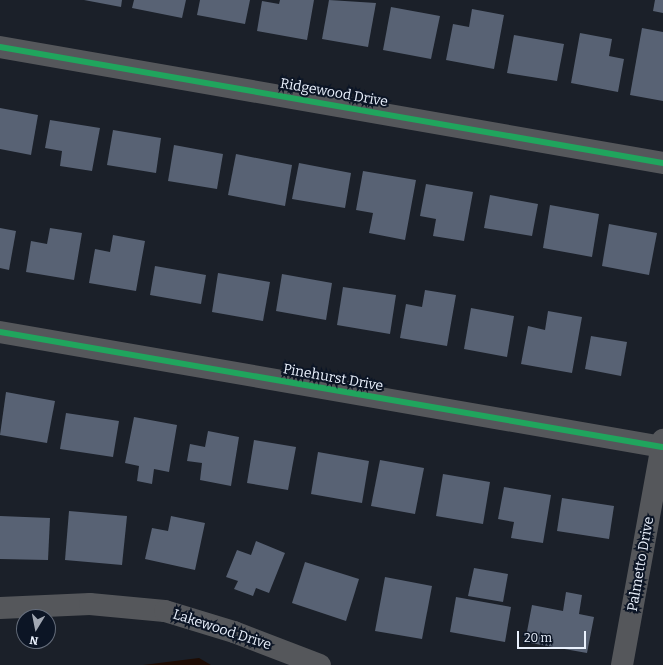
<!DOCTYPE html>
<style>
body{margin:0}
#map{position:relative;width:663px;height:665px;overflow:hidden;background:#1b2029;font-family:Bitter,serif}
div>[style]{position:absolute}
.water>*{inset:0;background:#1e0c04}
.building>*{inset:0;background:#586274}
.street>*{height:22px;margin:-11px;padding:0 11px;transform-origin:11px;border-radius:11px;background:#55575b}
.cycleway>*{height:6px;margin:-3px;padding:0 3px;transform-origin:3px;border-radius:3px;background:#20a55d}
span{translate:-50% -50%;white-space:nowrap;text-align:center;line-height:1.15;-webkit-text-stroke:4px #0c1525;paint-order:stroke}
.street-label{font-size:14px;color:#eaf1fd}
.north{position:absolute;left:16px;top:609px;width:40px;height:40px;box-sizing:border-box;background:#0c1525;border:1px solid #656d7b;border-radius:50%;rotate:190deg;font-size:11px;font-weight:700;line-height:16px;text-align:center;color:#eaf1fd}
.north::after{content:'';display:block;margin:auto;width:14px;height:18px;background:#a2a8b3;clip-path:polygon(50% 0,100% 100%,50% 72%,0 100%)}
.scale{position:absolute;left:517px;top:631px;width:69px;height:18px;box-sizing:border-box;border:2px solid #eaf1fd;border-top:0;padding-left:5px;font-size:12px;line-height:14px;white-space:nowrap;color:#eaf1fd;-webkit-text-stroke:3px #0c1525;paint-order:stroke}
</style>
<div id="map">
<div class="water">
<div style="clip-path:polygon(199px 658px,211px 665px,143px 665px)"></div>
</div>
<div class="building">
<div style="clip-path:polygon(84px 0,122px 0,121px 7px)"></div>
<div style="clip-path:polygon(134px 0,186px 0,182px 18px,132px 8px)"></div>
<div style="clip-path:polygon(200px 0,250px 0,245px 24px,197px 15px)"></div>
<div style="clip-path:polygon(280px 0,314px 0,307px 40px,257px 31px,262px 1px,279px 4px)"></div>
<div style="clip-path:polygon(329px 0,376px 3px,368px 47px,322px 39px)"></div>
<div style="clip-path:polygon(655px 0,663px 0,663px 13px,653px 11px)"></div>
<div style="clip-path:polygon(391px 7px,440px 16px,431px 59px,383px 50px)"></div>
<div style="clip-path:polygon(472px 9px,504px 15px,494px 69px,446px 60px,453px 24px,469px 27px)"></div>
<div style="clip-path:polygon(642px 28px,663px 32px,663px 101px,630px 95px)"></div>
<div style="clip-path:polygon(580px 33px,612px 39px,609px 56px,624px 59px,618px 92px,571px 83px)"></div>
<div style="clip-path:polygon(514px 35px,564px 44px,557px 81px,507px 73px)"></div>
<div style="clip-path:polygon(0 108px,38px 115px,31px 155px,0 149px)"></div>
<div style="clip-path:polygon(50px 120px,100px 128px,92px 171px,60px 166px,62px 151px,45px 148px)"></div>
<div style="clip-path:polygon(113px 130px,161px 138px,156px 173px,107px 165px)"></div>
<div style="clip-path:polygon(174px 145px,223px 154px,217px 189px,168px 181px)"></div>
<div style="clip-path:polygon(236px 154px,292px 165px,285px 206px,228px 195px)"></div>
<div style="clip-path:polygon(299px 163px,351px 173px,345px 208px,292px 199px)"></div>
<div style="clip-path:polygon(363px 171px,416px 180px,405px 240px,369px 233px,373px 213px,356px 210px)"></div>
<div style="clip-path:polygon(426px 184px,473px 192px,464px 241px,433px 236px,436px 219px,420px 216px)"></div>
<div style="clip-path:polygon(490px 195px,538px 204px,532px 236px,484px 228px)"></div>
<div style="clip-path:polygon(550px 205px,599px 214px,592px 257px,543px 248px)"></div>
<div style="clip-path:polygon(609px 224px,657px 233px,649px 275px,602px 266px)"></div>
<div style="clip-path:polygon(0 228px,16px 231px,9px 270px,0 268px)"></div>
<div style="clip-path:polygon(50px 228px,82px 233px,74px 280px,26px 272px,31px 241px,47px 244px)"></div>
<div style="clip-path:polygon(113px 235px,145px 241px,136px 291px,89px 283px,95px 249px,110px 252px)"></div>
<div style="clip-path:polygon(155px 266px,206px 275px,201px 304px,150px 295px)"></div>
<div style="clip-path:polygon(218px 273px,270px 282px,263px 321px,212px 312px)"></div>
<div style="clip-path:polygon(282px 274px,332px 283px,326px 320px,276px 311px)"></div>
<div style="clip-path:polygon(343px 287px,396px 295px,390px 334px,337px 325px)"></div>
<div style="clip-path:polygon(425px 290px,456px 295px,447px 346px,400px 338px,406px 304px,422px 307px)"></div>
<div style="clip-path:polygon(471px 308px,514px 316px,507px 357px,464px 349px)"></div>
<div style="clip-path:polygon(548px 311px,582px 317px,572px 373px,521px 364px,528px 326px,545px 330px)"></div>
<div style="clip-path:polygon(591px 336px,627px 342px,621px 376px,585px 369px)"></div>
<div style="clip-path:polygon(6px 392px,55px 401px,47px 443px,0 435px)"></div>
<div style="clip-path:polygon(66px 413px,119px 421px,113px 457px,60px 449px)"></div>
<div style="clip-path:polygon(134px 417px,177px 425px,169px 472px,154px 469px,152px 484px,137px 481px,139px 466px,125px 463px)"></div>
<div style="clip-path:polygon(208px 431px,239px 437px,231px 486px,200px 480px,202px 463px,187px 461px,190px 444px,205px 447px)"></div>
<div style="clip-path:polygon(254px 440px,296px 447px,288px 490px,247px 483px)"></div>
<div style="clip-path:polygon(318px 452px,369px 461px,362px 503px,311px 494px)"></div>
<div style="clip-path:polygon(380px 460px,424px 468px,415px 514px,371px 506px)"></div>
<div style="clip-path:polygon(443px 474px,490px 482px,483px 524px,436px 516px)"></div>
<div style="clip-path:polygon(504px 487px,551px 495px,543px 543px,511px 538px,514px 522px,498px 519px)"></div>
<div style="clip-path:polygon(562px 498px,614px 506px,609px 539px,557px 531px)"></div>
<div style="clip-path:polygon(69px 511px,127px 516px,122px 565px,65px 560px)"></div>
<div style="clip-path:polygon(0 516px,50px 518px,48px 560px,0 559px)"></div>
<div style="clip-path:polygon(171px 516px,205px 523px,195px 570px,145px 559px,152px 528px,168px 531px)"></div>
<div style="clip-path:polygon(256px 541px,285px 553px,269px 593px,256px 588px,253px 596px,234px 589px,238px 581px,226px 577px,237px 550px,251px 555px)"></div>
<div style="clip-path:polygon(305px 562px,359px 579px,346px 621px,292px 603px)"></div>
<div style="clip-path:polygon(474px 568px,508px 574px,503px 602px,468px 596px)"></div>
<div style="clip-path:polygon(385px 577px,432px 586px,422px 639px,375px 631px)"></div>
<div style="clip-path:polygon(566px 592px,582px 595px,579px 614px,594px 617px,587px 653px,525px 642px,532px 605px,563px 611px)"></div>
<div style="clip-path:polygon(456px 597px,511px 607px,505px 642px,450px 632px)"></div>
</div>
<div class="street">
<div style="left:0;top:47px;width:673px;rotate:9.92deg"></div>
<div style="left:0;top:332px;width:672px;rotate:9.85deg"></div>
<div style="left:0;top:608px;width:90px;rotate:-2.5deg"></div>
<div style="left:90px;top:604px;width:75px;rotate:5.3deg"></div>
<div style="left:165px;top:611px;width:72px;rotate:16.9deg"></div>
<div style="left:234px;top:632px;width:92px;rotate:21deg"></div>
<div style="left:622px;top:665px;width:229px;rotate:-79.7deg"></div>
</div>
<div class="cycleway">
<div style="left:0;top:47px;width:673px;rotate:9.92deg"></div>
<div style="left:0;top:332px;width:672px;rotate:9.85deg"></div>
</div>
<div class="street-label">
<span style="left:334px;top:93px;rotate:10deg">Ridgewood Drive</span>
<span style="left:333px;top:378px;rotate:10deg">Pinehurst Drive</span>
<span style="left:641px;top:564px;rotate:-80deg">Palmetto Drive</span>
<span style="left:222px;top:630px;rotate:18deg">Lakewood Drive</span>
</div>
<div class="north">N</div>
<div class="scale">20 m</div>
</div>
